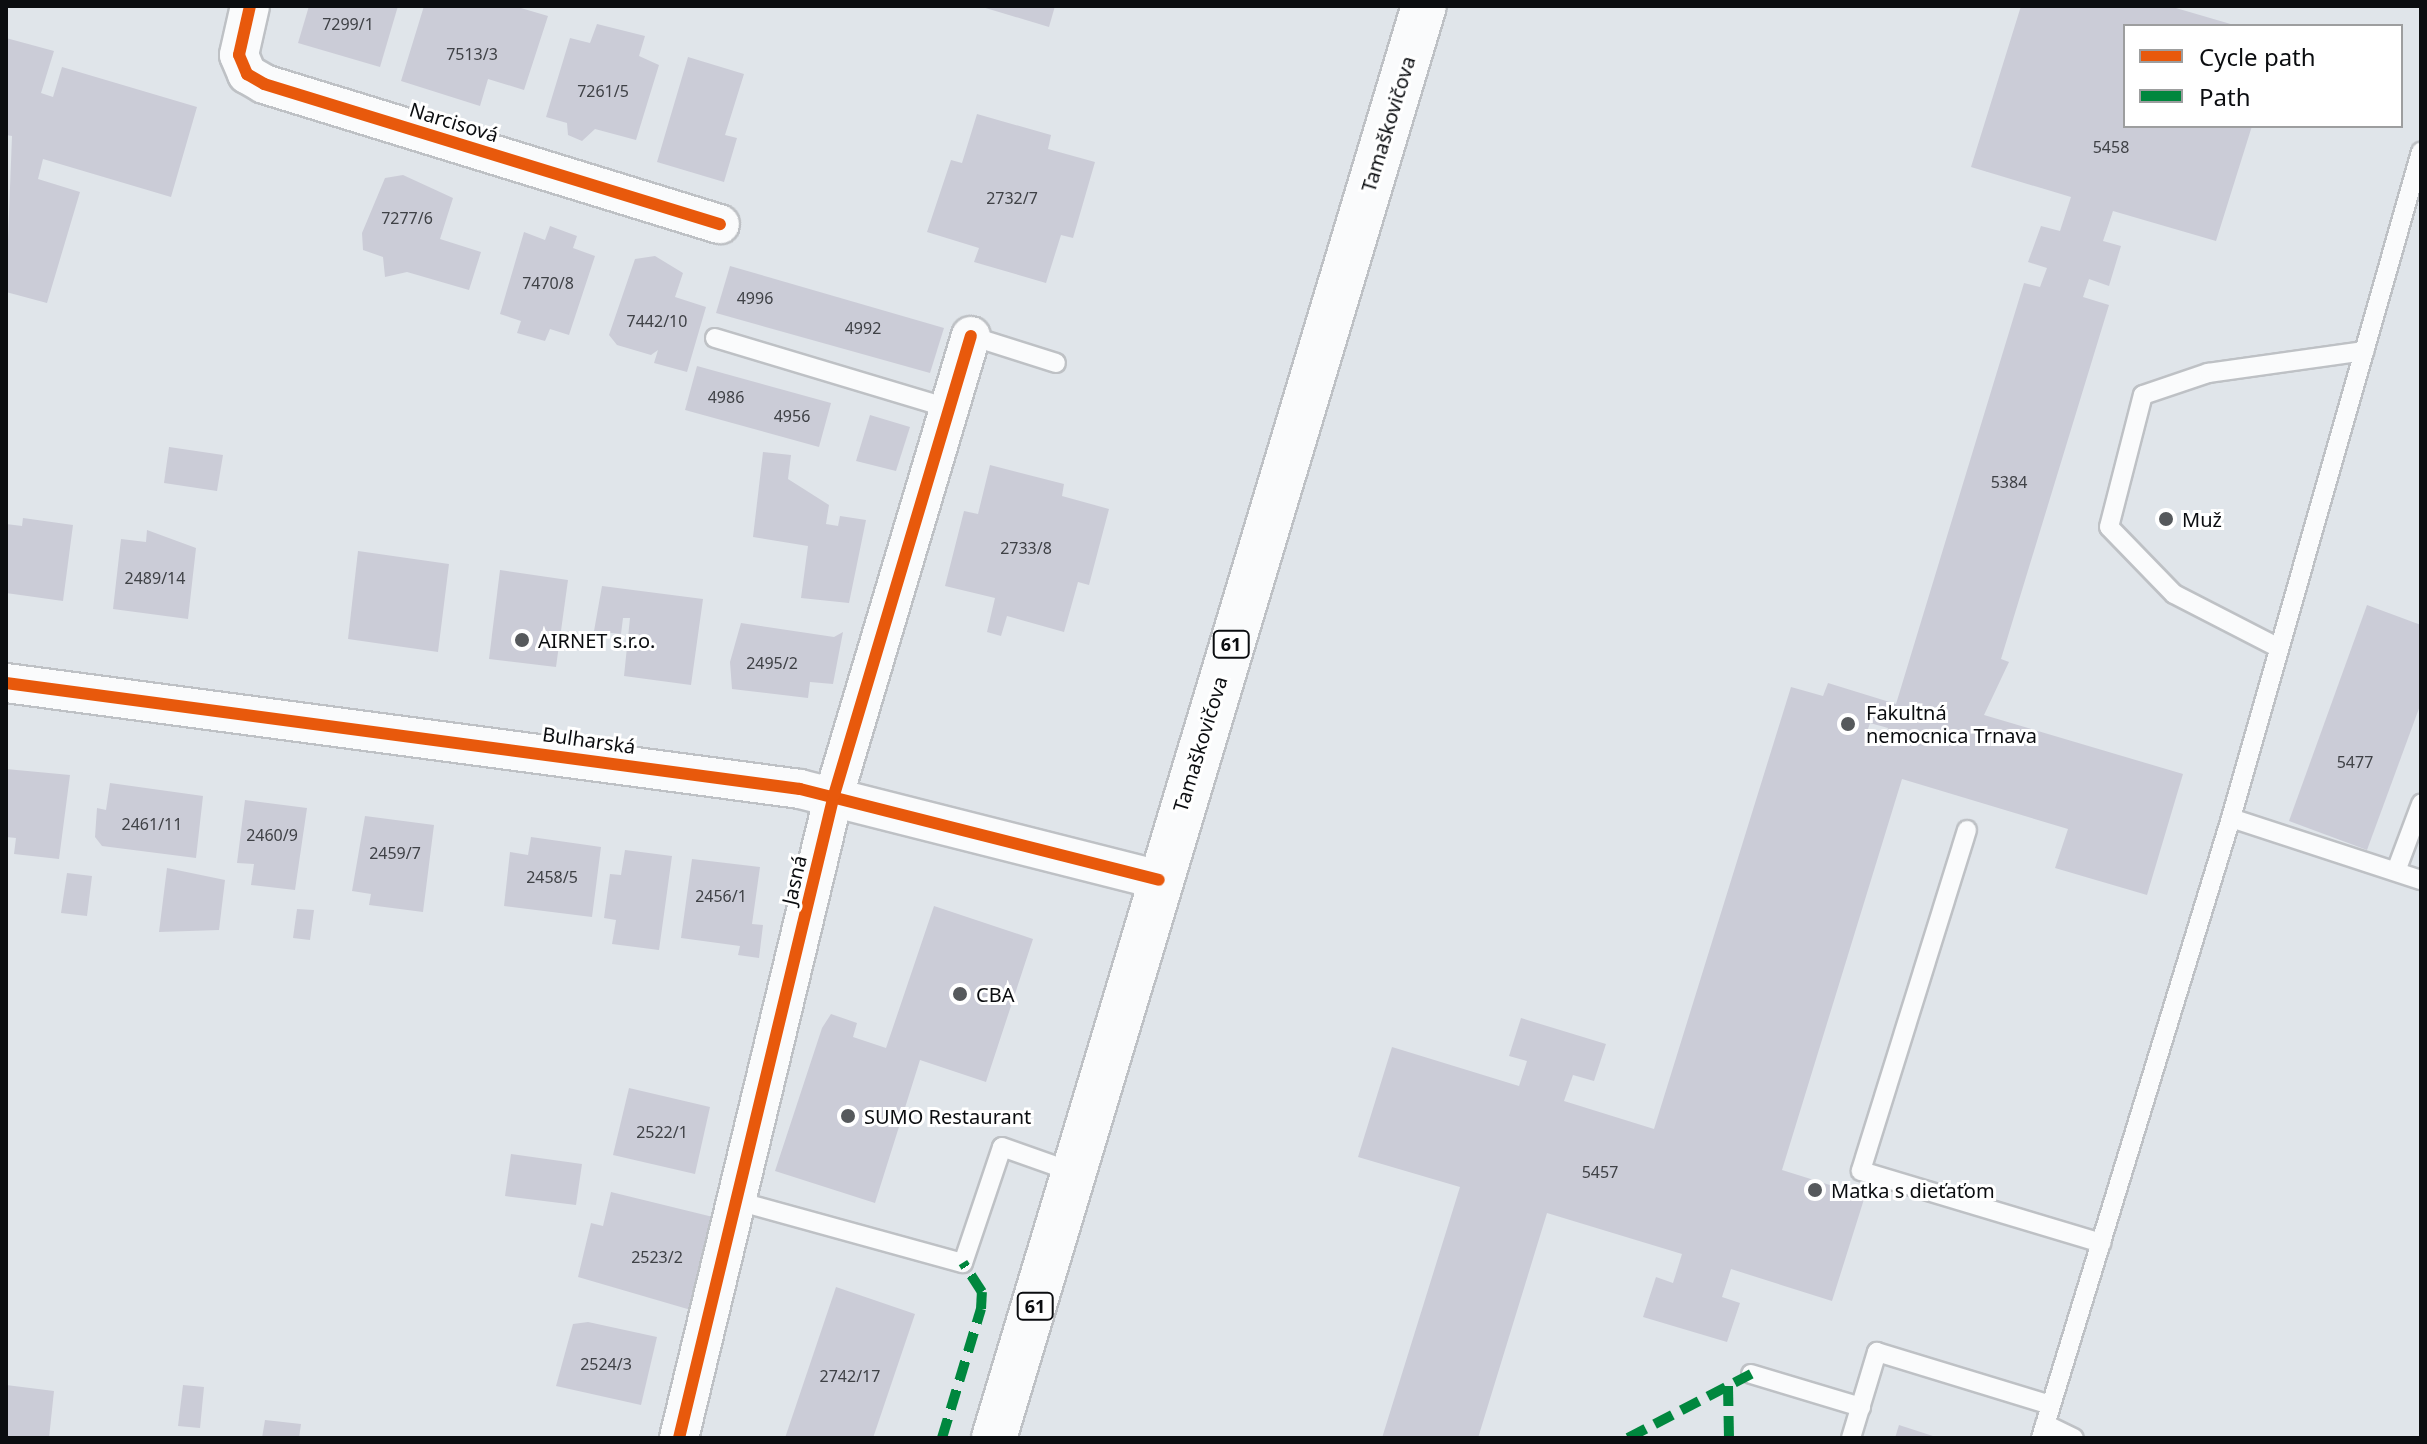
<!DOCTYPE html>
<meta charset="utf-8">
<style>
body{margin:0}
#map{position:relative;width:2427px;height:1444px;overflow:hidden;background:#e0e5ea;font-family:"Noto Sans",sans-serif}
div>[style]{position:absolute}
.building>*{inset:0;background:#cbccd7}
.roads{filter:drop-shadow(2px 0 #bec1c5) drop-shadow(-2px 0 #bec1c5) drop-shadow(0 2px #bec1c5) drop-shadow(0 -2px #bec1c5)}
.service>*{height:18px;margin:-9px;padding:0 9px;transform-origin:9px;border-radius:9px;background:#fafbfc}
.minor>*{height:38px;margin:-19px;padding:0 19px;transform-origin:19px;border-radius:19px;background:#fafbfc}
.primary>*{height:44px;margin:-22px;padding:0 22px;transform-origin:22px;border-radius:22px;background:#fafbfc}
.quiet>*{height:10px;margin-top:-5px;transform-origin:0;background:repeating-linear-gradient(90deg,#00873e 0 20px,transparent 0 30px)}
.cycleway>*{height:12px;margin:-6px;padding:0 6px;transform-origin:6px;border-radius:6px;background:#e8590c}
.dots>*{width:22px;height:22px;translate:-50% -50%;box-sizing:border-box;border:4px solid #fff;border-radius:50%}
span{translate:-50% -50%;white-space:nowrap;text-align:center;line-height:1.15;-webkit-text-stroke:6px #fff;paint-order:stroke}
.number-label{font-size:16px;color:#3f4146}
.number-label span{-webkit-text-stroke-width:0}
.shield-label span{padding:2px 6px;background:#fff;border:2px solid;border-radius:6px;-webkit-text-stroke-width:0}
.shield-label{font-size:18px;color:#0b0d10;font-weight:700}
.street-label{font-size:20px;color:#0b0d10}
.poi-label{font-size:20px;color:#0b0d10}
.left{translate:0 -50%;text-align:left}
.frame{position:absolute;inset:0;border:8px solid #0b0d10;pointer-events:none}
.legend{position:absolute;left:2123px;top:24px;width:280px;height:104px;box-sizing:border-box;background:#fff;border:2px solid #9d9e9f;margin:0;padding:10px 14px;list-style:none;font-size:24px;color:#0b0d10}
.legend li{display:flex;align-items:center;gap:16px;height:40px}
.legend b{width:40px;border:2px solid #9d9e9f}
</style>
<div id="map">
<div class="building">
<div style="clip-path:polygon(309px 6px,398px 6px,380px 67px,298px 43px)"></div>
<div style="clip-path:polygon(424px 6px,514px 6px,548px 16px,524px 90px,488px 79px,480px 106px,401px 81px)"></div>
<div style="clip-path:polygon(979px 6px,1055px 6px,1049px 27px)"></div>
<div style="clip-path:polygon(evenodd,2021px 6px,2169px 6px,2234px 25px,2125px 26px,2125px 126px,2252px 126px,2216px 241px,2113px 211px,2103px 241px,2121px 246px,2109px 286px,2089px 279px,2083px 297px,2109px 305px,2001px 659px,2009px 662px,1984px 715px,2183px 774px,2147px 895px,2055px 868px,2068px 829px,1902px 779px,1782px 1170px,1865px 1196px,1832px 1301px,1731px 1269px,1722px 1297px,1740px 1303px,1727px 1342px,1643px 1317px,1656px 1277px,1673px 1283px,1682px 1254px,1547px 1213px,1478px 1438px,1382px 1438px,1460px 1187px,1358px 1157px,1392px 1047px,1519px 1086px,1527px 1061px,1509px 1056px,1521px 1018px,1606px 1044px,1594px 1081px,1573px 1075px,1564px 1101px,1654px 1129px,1791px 687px,1823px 696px,1828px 683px,1896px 704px,2024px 283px,2040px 287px,2047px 268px,2028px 262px,2041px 226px,2060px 231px,2071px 197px,1971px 167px,2021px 6px,1870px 723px,1888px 728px,1884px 744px,1865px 738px,1870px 723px)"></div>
<div style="clip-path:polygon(597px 24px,645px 36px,639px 56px,659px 65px,636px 140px,595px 129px,582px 141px,568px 135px,567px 123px,546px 117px,570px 38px,590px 43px)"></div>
<div style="clip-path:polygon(6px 38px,54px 51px,41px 93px,53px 97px,62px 67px,197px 107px,171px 197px,43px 159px,38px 179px,80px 192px,47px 303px,6px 292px,12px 136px,6px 135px)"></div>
<div style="clip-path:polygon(688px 57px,744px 74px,725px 135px,737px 138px,724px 182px,657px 162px)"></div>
<div style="clip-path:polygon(977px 114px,1051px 135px,1048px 149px,1095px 162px,1073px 238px,1061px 235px,1046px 283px,974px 262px,979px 248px,927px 232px,951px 160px,962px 163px)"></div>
<div style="clip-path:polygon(403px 175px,453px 198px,440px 239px,481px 252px,469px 290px,407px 272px,385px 277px,383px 257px,363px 250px,362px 233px,385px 178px)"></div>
<div style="clip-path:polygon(550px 226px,577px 236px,573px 248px,595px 256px,569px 335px,550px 329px,545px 341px,517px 333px,521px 321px,500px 314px,524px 232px,545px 240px)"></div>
<div style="clip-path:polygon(655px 256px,683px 273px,675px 297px,706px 307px,687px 372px,654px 363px,658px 350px,651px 355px,617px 345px,609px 335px,635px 259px)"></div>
<div style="clip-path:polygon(730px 266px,944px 328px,930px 373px,716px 313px)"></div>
<div style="clip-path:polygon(697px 366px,831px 403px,819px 447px,685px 410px)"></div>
<div style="clip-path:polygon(870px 415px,910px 427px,896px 471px,856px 461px)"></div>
<div style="clip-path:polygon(169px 447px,223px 455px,217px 491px,164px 483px)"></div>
<div style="clip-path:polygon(763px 452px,791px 455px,788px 479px,829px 505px,826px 524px,838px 526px,840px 516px,866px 520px,849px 603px,801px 598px,808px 546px,753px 537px)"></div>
<div style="clip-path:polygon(990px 465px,1064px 484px,1062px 496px,1109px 509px,1089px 585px,1078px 582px,1064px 632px,1007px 616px,1001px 636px,987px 632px,995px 598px,945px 586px,964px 511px,978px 514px)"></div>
<div style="clip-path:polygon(23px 518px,73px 525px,63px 601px,6px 593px,6px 524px,22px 526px)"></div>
<div style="clip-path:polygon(147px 530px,196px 548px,188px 619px,113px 609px,121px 539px,146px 542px)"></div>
<div style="clip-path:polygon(358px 551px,449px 564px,438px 652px,348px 639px)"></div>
<div style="clip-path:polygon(500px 570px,568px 580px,556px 667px,489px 659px)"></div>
<div style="clip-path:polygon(602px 586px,703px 599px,691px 685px,624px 676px,630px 618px,623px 618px,621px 634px,594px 631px)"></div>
<div style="clip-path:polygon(2367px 605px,2421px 625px,2421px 703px,2367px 850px,2289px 821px)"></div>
<div style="clip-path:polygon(741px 623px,834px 637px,843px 632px,833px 684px,810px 682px,808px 698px,732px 689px,730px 662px)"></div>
<div style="clip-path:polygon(6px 769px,70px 775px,59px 859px,14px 854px,16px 838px,6px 837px)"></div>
<div style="clip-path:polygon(110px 783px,203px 796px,196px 858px,102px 846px,95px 837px,97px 808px,106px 810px)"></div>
<div style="clip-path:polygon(245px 800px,307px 808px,295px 890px,251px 885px,254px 864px,237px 863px)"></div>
<div style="clip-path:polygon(365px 816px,434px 825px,423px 912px,369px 905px,371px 894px,352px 891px)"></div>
<div style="clip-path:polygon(531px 837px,601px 847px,592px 917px,504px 906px,510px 852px,528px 855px)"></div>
<div style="clip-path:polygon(625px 850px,672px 856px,659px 950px,612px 944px,616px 920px,604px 918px,610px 874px,621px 875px)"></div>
<div style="clip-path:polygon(692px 859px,760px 867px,752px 924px,763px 925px,759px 958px,738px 955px,740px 946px,681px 938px)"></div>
<div style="clip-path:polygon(167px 868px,225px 880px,219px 930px,159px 932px)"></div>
<div style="clip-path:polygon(67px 873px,92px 876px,87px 916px,61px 913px)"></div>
<div style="clip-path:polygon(934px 906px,1033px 939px,986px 1082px,920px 1060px,875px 1203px,775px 1171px,822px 1028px,831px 1014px,857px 1023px,853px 1037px,886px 1048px)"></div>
<div style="clip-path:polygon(297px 909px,314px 910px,310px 940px,293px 938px)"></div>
<div style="clip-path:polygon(629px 1088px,710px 1107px,695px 1174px,613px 1155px)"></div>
<div style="clip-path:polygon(511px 1154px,582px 1164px,576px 1205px,505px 1196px)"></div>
<div style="clip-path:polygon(611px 1192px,713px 1217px,691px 1310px,578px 1277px,591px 1223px,603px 1226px)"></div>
<div style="clip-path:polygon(836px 1287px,915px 1314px,873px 1438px,785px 1438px)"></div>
<div style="clip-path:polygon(588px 1322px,657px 1337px,641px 1405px,556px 1386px,573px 1324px)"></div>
<div style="clip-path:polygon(6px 1385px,54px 1391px,49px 1438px,6px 1438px)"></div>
<div style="clip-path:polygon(183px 1385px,204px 1387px,200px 1428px,178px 1426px)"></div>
<div style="clip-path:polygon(265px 1420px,301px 1424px,299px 1438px,262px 1438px)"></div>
<div style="clip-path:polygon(1899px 1425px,1936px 1437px,1936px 1438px,1895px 1438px)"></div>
</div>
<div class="roads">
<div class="service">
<div style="left:971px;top:336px;width:89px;rotate:17.6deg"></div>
<div style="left:715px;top:338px;width:243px;rotate:16.7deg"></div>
<div style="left:2279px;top:648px;width:118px;rotate:-152.8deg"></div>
<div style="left:2174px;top:594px;width:93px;rotate:-134.1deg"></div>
<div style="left:2109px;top:527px;width:136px;rotate:-75.6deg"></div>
<div style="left:2143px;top:395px;width:69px;rotate:-18.7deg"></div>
<div style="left:2208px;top:373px;width:158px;rotate:-8deg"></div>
<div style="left:2231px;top:818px;width:200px;rotate:18.1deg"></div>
<div style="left:1967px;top:830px;width:357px;rotate:107.3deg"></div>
<div style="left:1861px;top:1171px;width:251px;rotate:16.7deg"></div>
<div style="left:2396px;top:871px;width:72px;rotate:-69.5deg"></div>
<div style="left:741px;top:1202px;width:230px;rotate:15.4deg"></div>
<div style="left:963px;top:1263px;width:122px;rotate:-71.4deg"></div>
<div style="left:1002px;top:1147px;width:75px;rotate:19.4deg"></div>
<div style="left:1751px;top:1374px;width:115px;rotate:16.7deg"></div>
<div style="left:2045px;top:1424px;width:32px;rotate:26deg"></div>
<div style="left:1851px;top:1438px;width:90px;rotate:-73.2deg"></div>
<div style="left:1877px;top:1352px;width:181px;rotate:17deg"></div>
<div style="left:2041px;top:1438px;width:648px;rotate:-72.96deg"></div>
<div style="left:2231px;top:818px;width:693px;rotate:-74.08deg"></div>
</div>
<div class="minor">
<div style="left:250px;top:6px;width:50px;rotate:102.7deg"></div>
<div style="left:239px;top:55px;width:21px;rotate:67deg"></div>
<div style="left:247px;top:74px;width:20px;rotate:30deg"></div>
<div style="left:264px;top:84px;width:477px;rotate:17.1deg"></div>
<div style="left:6px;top:683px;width:801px;rotate:7.6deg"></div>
<div style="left:800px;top:789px;width:370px;rotate:14.2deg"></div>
<div style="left:679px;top:1438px;width:661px;rotate:-76.45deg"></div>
<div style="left:834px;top:795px;width:479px;rotate:-73.4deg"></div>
</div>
<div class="primary">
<div style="left:994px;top:1438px;width:1495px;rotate:-73.29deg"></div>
</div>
</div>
<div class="quiet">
<div style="left:1728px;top:1386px;width:52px;rotate:88.9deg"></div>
<div style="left:942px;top:1438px;width:135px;rotate:-73.2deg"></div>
<div style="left:981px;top:1309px;width:17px;rotate:-87deg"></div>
<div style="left:982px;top:1292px;width:35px;rotate:-123deg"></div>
<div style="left:1628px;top:1438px;width:139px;rotate:-27.5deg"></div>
</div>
<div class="cycleway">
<div style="left:250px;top:6px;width:50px;rotate:102.7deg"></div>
<div style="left:239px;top:55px;width:21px;rotate:67deg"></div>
<div style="left:247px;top:74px;width:20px;rotate:30deg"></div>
<div style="left:264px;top:84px;width:477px;rotate:17.1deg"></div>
<div style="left:6px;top:683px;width:801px;rotate:7.6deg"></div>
<div style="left:800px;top:789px;width:370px;rotate:14.2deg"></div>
<div style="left:679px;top:1438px;width:661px;rotate:-76.45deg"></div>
<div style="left:834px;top:795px;width:479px;rotate:-73.4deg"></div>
</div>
<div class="dots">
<div style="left:2166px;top:519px;background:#56595c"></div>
<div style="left:522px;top:640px;background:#56595c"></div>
<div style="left:1848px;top:724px;background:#56595c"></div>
<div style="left:960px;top:994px;background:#56595c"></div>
<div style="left:848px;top:1116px;background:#56595c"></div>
<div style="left:1815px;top:1190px;background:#56595c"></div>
</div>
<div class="number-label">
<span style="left:348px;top:24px">7299/1</span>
<span style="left:472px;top:54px">7513/3</span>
<span style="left:603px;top:91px">7261/5</span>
<span style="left:2111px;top:147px">5458</span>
<span style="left:1012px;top:198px">2732/7</span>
<span style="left:407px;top:218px">7277/6</span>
<span style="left:548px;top:283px">7470/8</span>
<span style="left:755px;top:298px">4996</span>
<span style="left:657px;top:321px">7442/10</span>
<span style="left:863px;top:328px">4992</span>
<span style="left:726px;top:397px">4986</span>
<span style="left:792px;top:416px">4956</span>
<span style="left:2009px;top:482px">5384</span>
<span style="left:1026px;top:548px">2733/8</span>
<span style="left:155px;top:578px">2489/14</span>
<span style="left:772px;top:663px">2495/2</span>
<span style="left:2355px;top:762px">5477</span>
<span style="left:152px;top:824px">2461/11</span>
<span style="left:272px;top:835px">2460/9</span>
<span style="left:395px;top:853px">2459/7</span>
<span style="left:552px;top:877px">2458/5</span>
<span style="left:721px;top:896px">2456/1</span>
<span style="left:662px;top:1132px">2522/1</span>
<span style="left:1600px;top:1172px">5457</span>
<span style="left:657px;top:1257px">2523/2</span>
<span style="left:606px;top:1364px">2524/3</span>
<span style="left:850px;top:1376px">2742/17</span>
</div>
<div class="shield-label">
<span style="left:1231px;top:644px">61</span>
<span style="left:1035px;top:1306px">61</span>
</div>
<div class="street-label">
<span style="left:454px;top:122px;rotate:17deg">Narcisová</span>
<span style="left:1388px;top:124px;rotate:-73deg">Tamaškovičova</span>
<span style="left:589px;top:740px;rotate:8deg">Bulharská</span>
<span style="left:1200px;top:744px;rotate:-73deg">Tamaškovičova</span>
<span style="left:794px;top:880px;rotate:-77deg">Jasná</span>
</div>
<div class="poi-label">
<span class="left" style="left:2182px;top:519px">Muž</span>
<span class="left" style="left:538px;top:640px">AIRNET s.r.o.</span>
<span class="left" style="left:1866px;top:724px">Fakultná<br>nemocnica Trnava</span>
<span class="left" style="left:976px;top:994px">CBA</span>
<span class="left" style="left:864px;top:1116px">SUMO Restaurant</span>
<span class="left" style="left:1831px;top:1190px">Matka s dieťaťom</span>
</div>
<div class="frame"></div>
<ul class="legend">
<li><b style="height:10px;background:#e8590c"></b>Cycle path</li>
<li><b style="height:10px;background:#00873e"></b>Path</li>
</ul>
</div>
